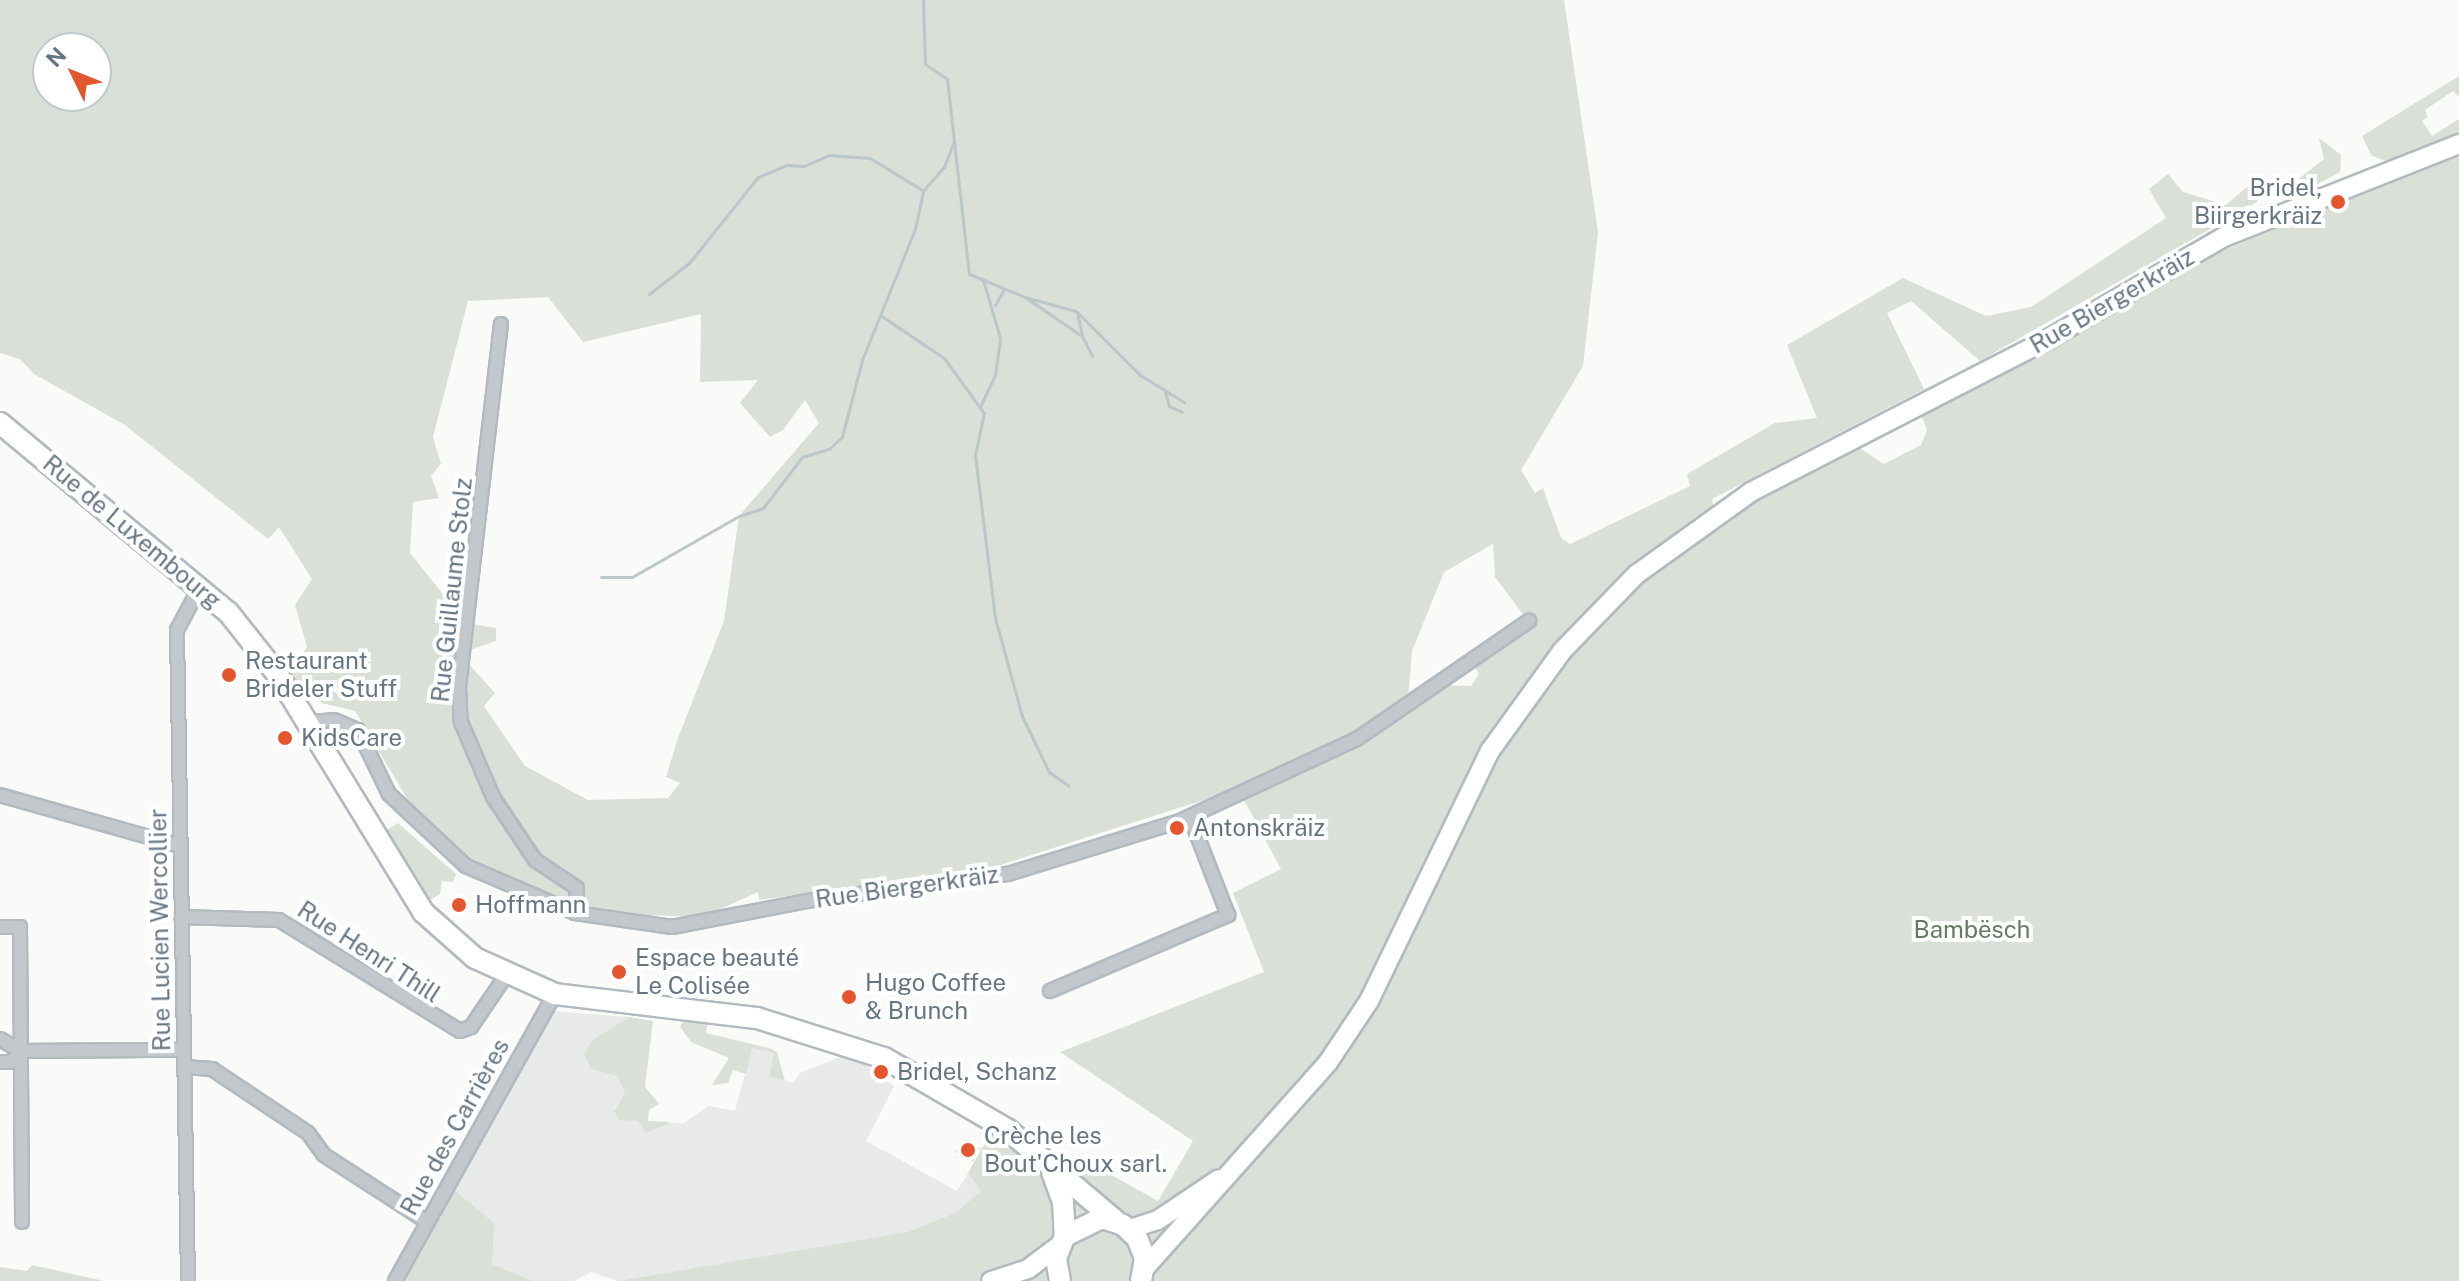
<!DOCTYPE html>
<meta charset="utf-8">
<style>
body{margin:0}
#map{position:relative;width:2459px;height:1281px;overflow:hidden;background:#fafaf8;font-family:"Public Sans",sans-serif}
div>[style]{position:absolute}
.built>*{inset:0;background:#e8e9e9}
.green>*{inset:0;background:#dadfd7}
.stream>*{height:3px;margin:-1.5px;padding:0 1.5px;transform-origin:1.5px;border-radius:1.5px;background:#bbc7cb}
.building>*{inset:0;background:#aab3b9}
.roads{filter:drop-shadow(2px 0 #b3babf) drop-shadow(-2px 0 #b3babf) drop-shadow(0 2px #b3babf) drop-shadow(0 -2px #b3babf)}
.minor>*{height:12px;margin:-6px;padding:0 6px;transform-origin:6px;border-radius:6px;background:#c3c8cc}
.secondary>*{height:18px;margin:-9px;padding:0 9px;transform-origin:9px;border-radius:9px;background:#fff}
.primary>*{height:20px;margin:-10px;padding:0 10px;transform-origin:10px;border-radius:10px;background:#fff}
.dots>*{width:22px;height:22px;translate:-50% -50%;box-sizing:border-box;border:4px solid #fff;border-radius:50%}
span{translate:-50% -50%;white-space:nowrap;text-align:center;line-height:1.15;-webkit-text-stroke:8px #fff;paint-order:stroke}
.poi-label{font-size:24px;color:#657683}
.right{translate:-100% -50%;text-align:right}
.left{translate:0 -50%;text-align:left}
.street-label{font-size:24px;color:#657683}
.park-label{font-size:24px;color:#687a64}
.north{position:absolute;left:32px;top:32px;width:80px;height:80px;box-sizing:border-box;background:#fff;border:2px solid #c1c8cd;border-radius:50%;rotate:313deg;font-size:22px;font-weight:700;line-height:32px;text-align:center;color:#657683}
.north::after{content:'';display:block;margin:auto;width:28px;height:36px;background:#e4572e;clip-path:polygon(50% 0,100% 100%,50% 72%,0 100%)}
</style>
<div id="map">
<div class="built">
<div style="clip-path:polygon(554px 1011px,629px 1017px,591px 1041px,591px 1069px,617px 1076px,625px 1093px,614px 1110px,638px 1121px,684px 1123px,708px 1106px,735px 1111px,752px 1048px,774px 1053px,769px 1077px,793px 1083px,800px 1073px,843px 1056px,867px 1066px,894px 1086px,866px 1141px,957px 1191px,968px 1173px,981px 1191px,955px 1213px,908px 1233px,618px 1281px,591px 1272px,574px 1281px,534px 1281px,492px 1264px,453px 1189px)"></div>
</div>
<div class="green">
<div style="clip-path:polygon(evenodd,0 0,1564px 0,1598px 232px,1583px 366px,1521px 470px,1535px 493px,1543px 488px,1561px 538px,1570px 544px,1690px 486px,1687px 474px,1775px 423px,1817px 418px,1787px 345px,1903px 278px,1986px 316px,2031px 307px,2166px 218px,2149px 189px,2168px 174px,2183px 192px,2226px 205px,2249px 185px,2259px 190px,2257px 202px,1980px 361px,1911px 301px,1887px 313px,1924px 389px,1712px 499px,1716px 523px,1858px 447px,1884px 464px,1921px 445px,1927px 430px,1922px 417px,1933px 408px,2227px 249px,2370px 190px,2389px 162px,2372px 156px,2362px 136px,2459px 76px,2459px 97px,2453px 91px,2425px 110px,2428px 117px,2422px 121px,2432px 136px,2459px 119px,2459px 1281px,618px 1281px,908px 1232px,955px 1213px,981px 1191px,968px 1173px,991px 1132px,1009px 1146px,1025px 1142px,1076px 1176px,1075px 1161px,1090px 1163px,1158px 1201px,1193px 1141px,1060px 1052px,1264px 972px,1233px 893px,1281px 869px,1238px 789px,991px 868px,759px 900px,758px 892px,703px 917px,592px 913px,579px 898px,569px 904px,471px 862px,418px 817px,355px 711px,322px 703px,295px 683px,291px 672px,307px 647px,295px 605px,312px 579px,279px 527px,268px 539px,125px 425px,34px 374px,20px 359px,0 353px,0 0,48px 48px,96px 48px,96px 96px,48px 96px,48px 48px,0 0,548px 297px,583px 342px,701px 314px,700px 382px,758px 380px,740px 403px,770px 437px,783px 430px,805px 400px,819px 423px,739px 516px,724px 621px,678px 738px,666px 777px,680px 783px,668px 798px,588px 800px,525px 766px,484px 706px,495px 693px,466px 661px,470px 650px,496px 641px,496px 628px,466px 623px,410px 553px,413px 502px,439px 498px,431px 476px,441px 464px,433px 437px,468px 301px,548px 297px,0 0,1493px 544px,1495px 577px,1528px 621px,1472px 662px,1479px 674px,1471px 686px,1442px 685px,1408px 698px,1412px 651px,1444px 572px,1493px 544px)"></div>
<div style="clip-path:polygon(2319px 138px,2341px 155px,2340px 172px,2303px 192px,2282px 192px,2324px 159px)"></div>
<div style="clip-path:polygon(398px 823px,456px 874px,453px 882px,442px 881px,440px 894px,428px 901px,385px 831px)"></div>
<div style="clip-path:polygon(629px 1017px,653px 1021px,645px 1087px,659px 1104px,649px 1110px,648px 1121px,671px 1122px,646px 1133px,638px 1121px,619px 1120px,614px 1111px,625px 1093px,617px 1076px,591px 1069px,584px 1054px,591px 1041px)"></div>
<div style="clip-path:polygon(685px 1017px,708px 1022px,706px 1033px,772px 1049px,777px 1052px,785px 1081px,769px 1077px,774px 1053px,752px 1048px,746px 1074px,733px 1070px,728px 1083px,712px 1085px,729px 1058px,691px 1042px,680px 1027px)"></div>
<div style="clip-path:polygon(453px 1189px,494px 1223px,492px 1264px,534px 1281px,400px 1281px,434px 1219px,442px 1217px,439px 1206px)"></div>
<div style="clip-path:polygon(32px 1265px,104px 1281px,0 1281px,0 1267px,27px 1271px)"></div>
</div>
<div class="stream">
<div style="left:923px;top:0;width:64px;rotate:88.2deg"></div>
<div style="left:925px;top:64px;width:27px;rotate:34deg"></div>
<div style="left:947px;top:79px;width:196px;rotate:83.6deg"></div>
<div style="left:969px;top:274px;width:61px;rotate:22.3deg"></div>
<div style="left:1025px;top:297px;width:69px;rotate:34.4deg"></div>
<div style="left:1082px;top:336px;width:22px;rotate:63deg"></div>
<div style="left:649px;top:294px;width:51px;rotate:-37.8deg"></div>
<div style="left:689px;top:263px;width:110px;rotate:-51.3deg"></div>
<div style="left:758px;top:177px;width:30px;rotate:-23deg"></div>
<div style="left:786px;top:165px;width:18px;rotate:3deg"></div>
<div style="left:804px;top:166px;width:27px;rotate:-24deg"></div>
<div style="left:829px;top:155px;width:41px;rotate:4.2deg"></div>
<div style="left:870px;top:158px;width:61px;rotate:31.6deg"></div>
<div style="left:1025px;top:297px;width:53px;rotate:15.4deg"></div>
<div style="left:1076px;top:311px;width:91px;rotate:45deg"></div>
<div style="left:1140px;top:375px;width:52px;rotate:31.5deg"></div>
<div style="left:995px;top:305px;width:16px;rotate:-60deg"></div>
<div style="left:1077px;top:312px;width:25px;rotate:78deg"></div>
<div style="left:880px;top:315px;width:77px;rotate:33.9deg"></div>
<div style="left:944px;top:358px;width:68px;rotate:54deg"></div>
<div style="left:984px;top:413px;width:43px;rotate:102.1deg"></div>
<div style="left:975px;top:455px;width:164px;rotate:83deg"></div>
<div style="left:995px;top:618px;width:102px;rotate:74.6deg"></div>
<div style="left:1022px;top:716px;width:62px;rotate:64.3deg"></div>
<div style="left:1049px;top:772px;width:24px;rotate:35deg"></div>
<div style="left:1165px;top:392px;width:15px;rotate:74deg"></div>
<div style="left:1169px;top:406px;width:14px;rotate:25deg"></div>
<div style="left:980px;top:407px;width:35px;rotate:-65deg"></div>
<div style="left:995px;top:375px;width:37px;rotate:-82deg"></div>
<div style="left:1000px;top:338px;width:60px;rotate:-106.3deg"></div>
<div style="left:601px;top:577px;width:31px"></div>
<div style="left:632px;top:577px;width:123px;rotate:-29.7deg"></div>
<div style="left:739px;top:516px;width:25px;rotate:-18deg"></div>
<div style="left:763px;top:508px;width:64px;rotate:-52.6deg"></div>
<div style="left:802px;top:457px;width:28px;rotate:-17deg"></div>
<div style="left:829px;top:449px;width:18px;rotate:-43deg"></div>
<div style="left:842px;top:437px;width:80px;rotate:-75.4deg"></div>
<div style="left:862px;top:360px;width:141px;rotate:-68deg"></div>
<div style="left:915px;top:229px;width:39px;rotate:-78deg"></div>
<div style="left:923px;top:191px;width:32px;rotate:-49deg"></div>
<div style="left:944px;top:167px;width:28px;rotate:-69deg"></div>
</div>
<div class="building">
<div style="clip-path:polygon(964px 1139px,980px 1148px,973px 1161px,956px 1152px)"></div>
</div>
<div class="roads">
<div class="minor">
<div style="left:501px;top:324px;width:367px;rotate:96.6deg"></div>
<div style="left:459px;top:689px;width:33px;rotate:87deg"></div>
<div style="left:461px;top:722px;width:82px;rotate:66.9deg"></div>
<div style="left:493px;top:797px;width:76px;rotate:56.3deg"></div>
<div style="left:535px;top:860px;width:50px;rotate:33.7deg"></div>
<div style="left:577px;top:888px;width:25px;rotate:95deg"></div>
<div style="left:308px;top:722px;width:26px;rotate:-4deg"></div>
<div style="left:334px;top:720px;width:26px;rotate:23deg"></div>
<div style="left:358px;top:730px;width:71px;rotate:64.2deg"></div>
<div style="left:389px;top:794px;width:105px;rotate:43.1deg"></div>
<div style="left:466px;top:866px;width:119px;rotate:23.3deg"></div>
<div style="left:575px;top:913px;width:98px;rotate:8.2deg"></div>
<div style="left:672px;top:927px;width:137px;rotate:-10.9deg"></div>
<div style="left:807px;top:901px;width:203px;rotate:-7.7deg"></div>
<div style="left:1008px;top:874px;width:180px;rotate:-17.1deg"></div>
<div style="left:1180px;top:821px;width:195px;rotate:-24.9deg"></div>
<div style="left:1357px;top:739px;width:209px;rotate:-34.5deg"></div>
<div style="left:0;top:795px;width:187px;rotate:15.8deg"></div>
<div style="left:181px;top:917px;width:98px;rotate:1.8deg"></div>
<div style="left:279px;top:920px;width:212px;rotate:31.5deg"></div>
<div style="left:460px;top:1031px;width:12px;rotate:-20deg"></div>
<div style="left:471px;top:1027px;width:60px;rotate:-55.8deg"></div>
<div style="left:0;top:927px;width:20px"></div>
<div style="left:20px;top:927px;width:295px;rotate:89.6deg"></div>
<div style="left:1050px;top:991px;width:194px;rotate:-23.1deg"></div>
<div style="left:1228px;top:915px;width:105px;rotate:-111.2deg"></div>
<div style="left:0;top:1039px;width:24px;rotate:30deg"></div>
<div style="left:21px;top:1051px;width:163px;rotate:-0.4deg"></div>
<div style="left:0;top:1062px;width:11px"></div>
<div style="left:11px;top:1062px;width:15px;rotate:-48deg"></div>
<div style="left:184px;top:1067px;width:28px;rotate:4deg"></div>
<div style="left:212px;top:1069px;width:115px;rotate:33.7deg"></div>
<div style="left:308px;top:1133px;width:27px;rotate:54deg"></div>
<div style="left:324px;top:1155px;width:121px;rotate:32.9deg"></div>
<div style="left:188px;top:1281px;width:651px;rotate:-90.97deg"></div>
<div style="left:177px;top:630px;width:51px;rotate:-61.9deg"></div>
<div style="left:395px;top:1281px;width:329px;rotate:-60.9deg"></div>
</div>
<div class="secondary">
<div style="left:1130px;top:1229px;width:29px;rotate:-18deg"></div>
<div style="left:1158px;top:1220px;width:73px;rotate:-33.9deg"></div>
<div style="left:1144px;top:1269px;width:278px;rotate:-48.3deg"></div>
<div style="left:1329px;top:1061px;width:72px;rotate:-56.3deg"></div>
<div style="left:1369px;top:1001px;width:278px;rotate:-64.2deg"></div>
<div style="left:1490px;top:751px;width:123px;rotate:-54.2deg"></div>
<div style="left:1562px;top:651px;width:107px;rotate:-45.8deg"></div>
<div style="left:1637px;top:574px;width:140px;rotate:-35.7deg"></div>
<div style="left:1751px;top:492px;width:331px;rotate:-27.2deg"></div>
<div style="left:2045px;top:341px;width:207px;rotate:-30.2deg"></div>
<div style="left:2224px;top:237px;width:253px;rotate:-21.6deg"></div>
<div style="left:991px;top:1281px;width:39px;rotate:-18deg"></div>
<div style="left:1028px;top:1269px;width:39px;rotate:-37deg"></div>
</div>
<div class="primary">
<div style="left:0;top:423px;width:296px;rotate:39.7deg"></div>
<div style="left:228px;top:612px;width:80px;rotate:51.6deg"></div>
<div style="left:278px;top:675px;width:278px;rotate:58.5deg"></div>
<div style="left:423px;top:912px;width:69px;rotate:41.5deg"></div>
<div style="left:475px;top:958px;width:88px;rotate:24.2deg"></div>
<div style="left:555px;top:994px;width:203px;rotate:6.8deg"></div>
<div style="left:757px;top:1018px;width:133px;rotate:17.5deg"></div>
<div style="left:884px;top:1058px;width:143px;rotate:30.1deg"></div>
<div style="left:1008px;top:1130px;width:141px;rotate:40.1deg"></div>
<div style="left:1052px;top:1172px;width:32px;rotate:70deg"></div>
<div style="left:1063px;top:1202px;width:34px;rotate:87deg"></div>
<div style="left:1060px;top:1281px;width:23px;rotate:-100deg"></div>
<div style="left:1056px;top:1258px;width:24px;rotate:-68deg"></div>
<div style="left:1065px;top:1236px;width:41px;rotate:-25.9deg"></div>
<div style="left:1102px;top:1218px;width:22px;rotate:18deg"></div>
<div style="left:1123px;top:1225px;width:19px;rotate:43deg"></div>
<div style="left:1137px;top:1238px;width:22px;rotate:68deg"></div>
<div style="left:1145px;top:1258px;width:23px;rotate:100deg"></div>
</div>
</div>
<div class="dots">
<div style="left:2338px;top:202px;background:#e4572e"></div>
<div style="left:229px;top:675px;background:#e4572e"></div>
<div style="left:285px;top:738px;background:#e4572e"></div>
<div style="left:1177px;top:828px;background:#e4572e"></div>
<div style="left:459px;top:905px;background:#e4572e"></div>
<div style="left:619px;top:972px;background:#e4572e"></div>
<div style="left:849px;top:997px;background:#e4572e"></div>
<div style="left:881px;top:1072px;background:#e4572e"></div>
<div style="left:968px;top:1150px;background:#e4572e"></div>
</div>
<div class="poi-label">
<span class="right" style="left:2322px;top:202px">Bridel,<br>Biirgerkräiz</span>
<span class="left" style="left:245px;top:675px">Restaurant<br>Brideler Stuff</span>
<span class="left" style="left:301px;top:738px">KidsCare</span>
<span class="left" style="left:1193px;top:828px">Antonskräiz</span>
<span class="left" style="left:475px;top:905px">Hoffmann</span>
<span class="left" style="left:635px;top:972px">Espace beauté<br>Le Colisée</span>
<span class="left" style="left:865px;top:997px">Hugo Coffee<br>&amp; Brunch</span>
<span class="left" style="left:897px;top:1072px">Bridel, Schanz</span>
<span class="left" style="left:984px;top:1150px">Crèche les<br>Bout'Choux sarl.</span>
</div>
<div class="street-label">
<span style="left:2112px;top:301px;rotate:-30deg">Rue Biergerkräiz</span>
<span style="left:132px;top:532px;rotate:40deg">Rue de Luxembourg</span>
<span style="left:452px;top:590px;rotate:-84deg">Rue Guillaume Stolz</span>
<span style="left:907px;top:887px;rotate:-8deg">Rue Biergerkräiz</span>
<span style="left:160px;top:930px;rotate:-91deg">Rue Lucien Wercollier</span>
<span style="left:369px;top:952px;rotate:33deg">Rue Henri Thill</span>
<span style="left:455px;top:1127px;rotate:-61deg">Rue des Carrières</span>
</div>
<div class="park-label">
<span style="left:1972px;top:930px">Bambësch</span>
</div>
<div class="north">N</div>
</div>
